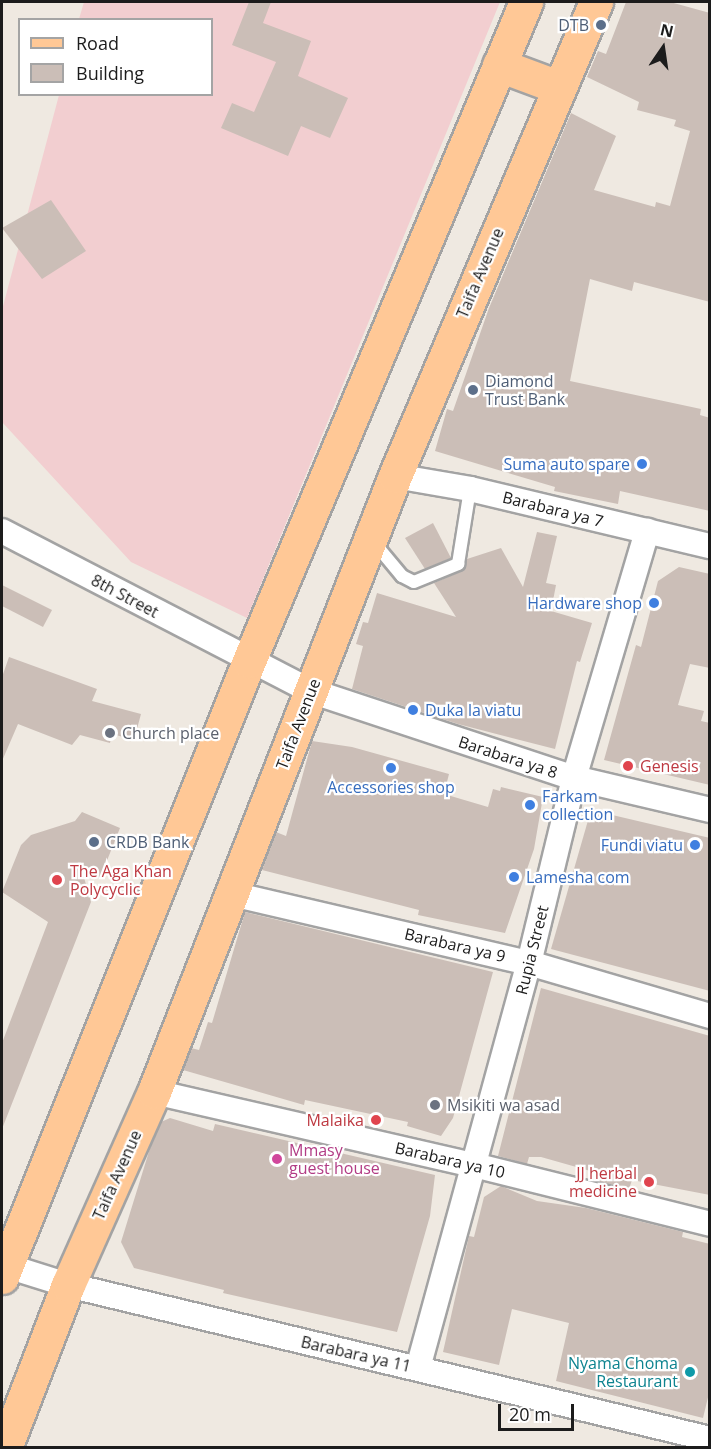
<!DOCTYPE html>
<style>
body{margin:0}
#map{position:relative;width:711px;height:1449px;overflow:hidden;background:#efe9e1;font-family:"Open Sans",sans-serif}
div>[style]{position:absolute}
.commercial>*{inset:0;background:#f2ced0}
.building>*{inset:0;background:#cbbeb7}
.roads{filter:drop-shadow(2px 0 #a3a3a3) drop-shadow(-2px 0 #a3a3a3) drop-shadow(0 2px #a3a3a3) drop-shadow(0 -2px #a3a3a3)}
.service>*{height:12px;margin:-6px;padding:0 6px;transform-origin:6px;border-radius:6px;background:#fff}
.minor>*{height:24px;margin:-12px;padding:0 12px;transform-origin:12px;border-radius:12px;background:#fff}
.primary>*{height:33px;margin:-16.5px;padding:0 16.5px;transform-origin:16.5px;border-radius:16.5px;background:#ffc896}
.dots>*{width:16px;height:16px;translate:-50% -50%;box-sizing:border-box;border:3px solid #fff;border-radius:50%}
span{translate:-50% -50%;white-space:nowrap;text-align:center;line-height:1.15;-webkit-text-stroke:4.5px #fff;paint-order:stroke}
.service-label{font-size:16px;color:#4e5e75}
.right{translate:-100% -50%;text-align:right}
.left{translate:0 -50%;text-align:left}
.street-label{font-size:16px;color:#1c1c1c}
.shop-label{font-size:16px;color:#366cbe}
.worship-label{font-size:16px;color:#5b616d}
.health-label{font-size:16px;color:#be3a42}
.hotel-label{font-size:16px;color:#b23c85}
.culture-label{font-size:16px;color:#0d838f}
.frame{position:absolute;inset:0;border:3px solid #1c1c1c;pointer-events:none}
.legend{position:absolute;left:18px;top:18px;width:195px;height:78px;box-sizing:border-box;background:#fff;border:2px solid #a4a4a4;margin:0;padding:8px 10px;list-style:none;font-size:18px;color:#1c1c1c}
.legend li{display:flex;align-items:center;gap:12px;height:30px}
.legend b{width:30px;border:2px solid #a4a4a4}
.north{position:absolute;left:633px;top:18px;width:60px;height:60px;-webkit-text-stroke:4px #fff;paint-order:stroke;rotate:13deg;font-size:16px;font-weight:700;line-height:24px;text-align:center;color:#1c1c1c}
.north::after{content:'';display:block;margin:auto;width:21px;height:27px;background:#1c1c1c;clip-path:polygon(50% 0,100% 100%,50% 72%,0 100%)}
.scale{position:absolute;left:498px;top:1404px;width:76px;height:27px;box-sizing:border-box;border:3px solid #1c1c1c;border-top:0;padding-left:8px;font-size:18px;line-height:21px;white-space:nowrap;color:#1c1c1c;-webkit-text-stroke:4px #fff;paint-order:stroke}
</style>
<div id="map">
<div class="commercial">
<div style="clip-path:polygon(84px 2px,500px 2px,247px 618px,131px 562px,2px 422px,2px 310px,59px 95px,212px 94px,212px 20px,79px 19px)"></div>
</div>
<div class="building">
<div style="clip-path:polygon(249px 2px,271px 2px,263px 23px,311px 41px,298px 76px,348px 98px,330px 138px,301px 126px,288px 156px,221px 128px,232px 103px,254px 112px,276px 62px,232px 45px)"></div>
<div style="clip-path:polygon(626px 2px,670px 2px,710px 13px,710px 302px,634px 282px,632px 291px,590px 279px,570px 381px,701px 409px,700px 415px,710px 418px,710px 511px,620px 491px,618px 504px,554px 491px,555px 487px,435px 451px,447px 409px,453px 411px,489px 308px,571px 113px,616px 136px,594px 190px,655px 207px,656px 202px,670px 206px,690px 131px,674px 126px,676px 120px,637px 110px,639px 102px,587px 77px,598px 51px,606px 54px)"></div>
<div style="clip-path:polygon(51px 200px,86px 251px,42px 279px,2px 228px)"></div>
<div style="clip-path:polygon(433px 523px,451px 558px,425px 569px,405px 538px)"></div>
<div style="clip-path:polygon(537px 532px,557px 536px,546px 583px,556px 585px,551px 611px,592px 623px,580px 662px,577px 661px,555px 749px,458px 724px,352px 689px,363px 646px,356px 644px,363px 622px,368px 623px,377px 593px,456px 617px,434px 583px,462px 571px,467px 559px,501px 548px,523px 587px)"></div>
<div style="clip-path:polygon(679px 567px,710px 574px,710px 668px,690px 664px,678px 705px,704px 711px,701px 721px,710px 723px,710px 785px,604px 760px,636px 645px,641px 647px,658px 581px)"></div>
<div style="clip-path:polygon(2px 585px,52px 610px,43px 627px,2px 606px)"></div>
<div style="clip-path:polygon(9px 657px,97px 689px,92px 701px,141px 714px,134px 740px,112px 734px,110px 743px,80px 735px,72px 745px,18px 724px,2px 761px,2px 677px)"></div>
<div style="clip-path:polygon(312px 741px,352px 747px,449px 774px,444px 794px,488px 807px,493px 789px,500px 791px,501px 787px,543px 797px,534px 849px,505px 933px,418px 915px,419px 910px,262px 870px,276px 832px,286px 836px)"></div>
<div style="clip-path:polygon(591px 810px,710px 838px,710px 991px,551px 949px)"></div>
<div style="clip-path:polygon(82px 812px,120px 828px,100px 878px,83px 874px,91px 902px,2px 1129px,2px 1043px,48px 922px,2px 892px,21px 845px,31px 835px,75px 821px)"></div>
<div style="clip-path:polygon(245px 912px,493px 972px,453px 1118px,441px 1136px,407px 1126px,408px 1122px,305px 1100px,304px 1105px,183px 1070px,191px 1048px,199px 1050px,208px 1022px,212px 1023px)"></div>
<div style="clip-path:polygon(541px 988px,710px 1036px,710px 1195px,632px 1180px,629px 1189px,592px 1180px,594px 1172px,541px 1157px,529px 1157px,527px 1164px,498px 1156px)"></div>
<div style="clip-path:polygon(170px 1118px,213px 1131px,215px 1124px,435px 1175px,430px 1216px,397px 1332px,223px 1293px,224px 1290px,134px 1268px,121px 1242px,151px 1145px,161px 1122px)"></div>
<div style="clip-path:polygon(501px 1186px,537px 1201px,586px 1208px,683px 1232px,682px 1237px,710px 1244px,710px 1389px,703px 1418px,556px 1381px,569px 1323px,512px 1309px,499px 1365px,443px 1352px,469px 1236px,474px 1237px,484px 1197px)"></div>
</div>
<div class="roads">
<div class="service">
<div style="left:372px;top:540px;width:47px;rotate:50.2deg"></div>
<div style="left:402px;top:576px;width:13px;rotate:27deg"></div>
<div style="left:414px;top:582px;width:48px;rotate:-22.2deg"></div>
<div style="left:458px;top:564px;width:76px;rotate:-80.9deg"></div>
</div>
<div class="minor">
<div style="left:395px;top:476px;width:76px;rotate:9.8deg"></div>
<div style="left:470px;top:489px;width:247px;rotate:13.4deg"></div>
<div style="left:2px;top:531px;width:348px;rotate:27.4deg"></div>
<div style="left:311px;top:691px;width:277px;rotate:18.3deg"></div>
<div style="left:574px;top:778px;width:140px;rotate:13.2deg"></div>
<div style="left:232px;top:894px;width:305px;rotate:13.1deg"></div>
<div style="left:529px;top:963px;width:189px;rotate:16.3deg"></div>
<div style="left:154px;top:1092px;width:328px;rotate:12.9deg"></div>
<div style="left:474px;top:1165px;width:243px;rotate:14deg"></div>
<div style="left:4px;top:1265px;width:67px;rotate:17.4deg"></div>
<div style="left:68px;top:1285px;width:660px;rotate:13.49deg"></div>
<div style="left:418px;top:1368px;width:420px;rotate:-74.7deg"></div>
<div style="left:529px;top:963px;width:190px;rotate:-76.3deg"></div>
<div style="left:574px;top:778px;width:258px;rotate:-73.5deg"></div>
</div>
<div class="primary">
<div style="left:499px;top:65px;width:63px;rotate:20.4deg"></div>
<div style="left:2px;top:1277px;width:664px;rotate:-68.15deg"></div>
<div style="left:249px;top:661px;width:715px;rotate:-67.2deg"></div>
<div style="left:5px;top:1448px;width:175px;rotate:-68.9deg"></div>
<div style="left:68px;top:1285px;width:211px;rotate:-66deg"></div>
<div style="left:154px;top:1092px;width:661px;rotate:-68.63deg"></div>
<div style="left:395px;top:476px;width:515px;rotate:-67.02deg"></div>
</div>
</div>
<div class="dots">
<div style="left:601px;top:25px;background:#5c6f8a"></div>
<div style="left:473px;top:390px;background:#5c6f8a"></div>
<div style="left:642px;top:464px;background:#3f7fe0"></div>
<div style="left:654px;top:603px;background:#3f7fe0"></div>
<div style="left:413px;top:710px;background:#3f7fe0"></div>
<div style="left:110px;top:733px;background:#6b7280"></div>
<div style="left:628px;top:766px;background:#e0444e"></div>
<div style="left:391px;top:768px;background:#3f7fe0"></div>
<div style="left:530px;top:805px;background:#3f7fe0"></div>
<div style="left:94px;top:842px;background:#5c6f8a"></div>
<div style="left:695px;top:845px;background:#3f7fe0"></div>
<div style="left:514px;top:877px;background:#3f7fe0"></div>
<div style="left:57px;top:880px;background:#e0444e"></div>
<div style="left:435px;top:1105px;background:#6b7280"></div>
<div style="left:376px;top:1120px;background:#e0444e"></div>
<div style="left:277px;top:1159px;background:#d1479c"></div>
<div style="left:649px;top:1182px;background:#e0444e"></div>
<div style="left:690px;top:1372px;background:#0f9aa8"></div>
</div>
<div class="service-label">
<span class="right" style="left:589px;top:25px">DTB</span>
<span class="left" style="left:485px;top:390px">Diamond<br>Trust Bank</span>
<span class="left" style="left:106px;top:842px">CRDB Bank</span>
</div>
<div class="street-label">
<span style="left:480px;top:273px;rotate:-67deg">Taifa Avenue</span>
<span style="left:553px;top:509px;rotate:14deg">Barabara ya 7</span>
<span style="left:125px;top:596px;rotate:28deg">8th Street</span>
<span style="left:298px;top:724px;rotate:-69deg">Taifa Avenue</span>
<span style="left:508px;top:757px;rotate:18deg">Barabara ya 8</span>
<span style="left:455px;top:945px;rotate:13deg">Barabara ya 9</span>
<span style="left:532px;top:950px;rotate:-76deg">Rupia Street</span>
<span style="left:450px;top:1160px;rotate:13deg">Barabara ya 10</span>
<span style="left:117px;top:1175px;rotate:-66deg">Taifa Avenue</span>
<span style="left:356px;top:1354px;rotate:13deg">Barabara ya 11</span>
</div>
<div class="shop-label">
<span class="right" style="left:630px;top:464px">Suma auto spare</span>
<span class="right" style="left:642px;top:603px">Hardware shop</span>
<span class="left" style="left:425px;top:710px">Duka la viatu</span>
<span style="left:391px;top:787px">Accessories shop</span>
<span class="left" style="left:542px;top:805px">Farkam<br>collection</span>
<span class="right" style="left:683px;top:845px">Fundi viatu</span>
<span class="left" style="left:526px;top:877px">Lamesha com</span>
</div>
<div class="worship-label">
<span class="left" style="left:122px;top:733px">Church place</span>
<span class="left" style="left:447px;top:1105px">Msikiti wa asad</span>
</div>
<div class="health-label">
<span class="left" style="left:640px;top:766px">Genesis</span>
<span class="left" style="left:70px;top:880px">The Aga Khan<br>Polycyclic</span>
<span class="right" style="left:364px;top:1120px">Malaika</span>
<span class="right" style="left:637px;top:1182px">JJ herbal<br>medicine</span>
</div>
<div class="hotel-label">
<span class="left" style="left:289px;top:1159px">Mmasy<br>guest house</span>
</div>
<div class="culture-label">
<span class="right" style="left:678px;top:1372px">Nyama Choma<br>Restaurant</span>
</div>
<div class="frame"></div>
<ul class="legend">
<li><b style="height:8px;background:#ffc896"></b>Road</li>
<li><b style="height:16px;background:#cbbeb7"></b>Building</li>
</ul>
<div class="north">N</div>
<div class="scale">20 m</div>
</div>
